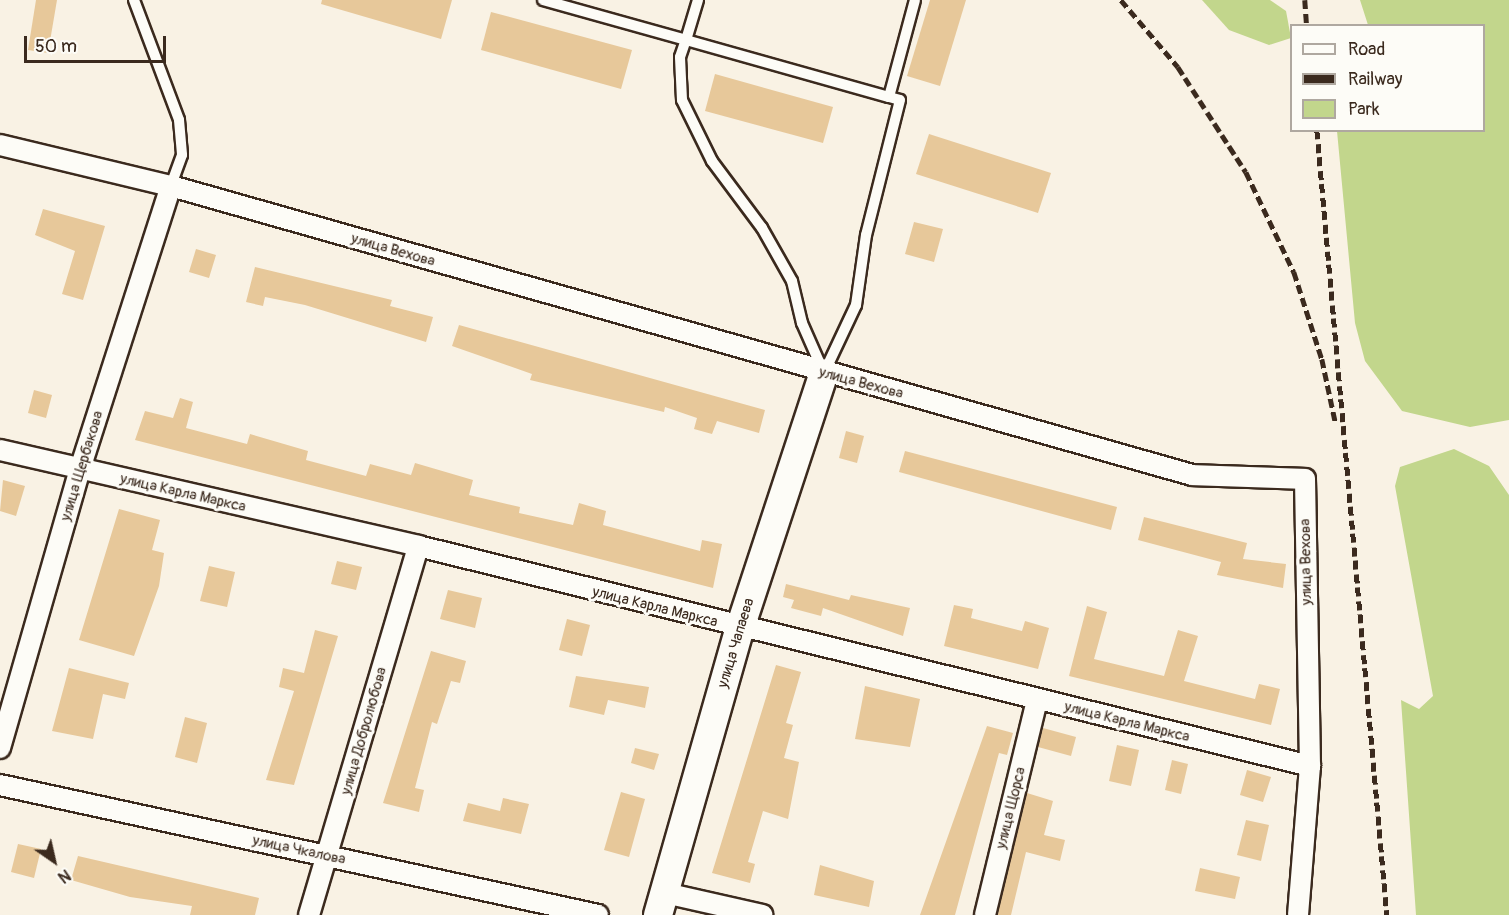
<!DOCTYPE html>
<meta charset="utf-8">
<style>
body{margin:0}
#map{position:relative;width:1509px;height:915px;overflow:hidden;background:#f9f2e4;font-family:Pangolin,sans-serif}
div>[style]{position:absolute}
.green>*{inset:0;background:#c2d68c}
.building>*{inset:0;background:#e7c89a}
.roads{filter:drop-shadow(2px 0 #3b2a1e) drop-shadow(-2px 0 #3b2a1e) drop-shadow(0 2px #3b2a1e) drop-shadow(0 -2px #3b2a1e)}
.lane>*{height:10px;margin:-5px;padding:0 5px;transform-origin:5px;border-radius:5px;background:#fdfcf7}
.street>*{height:20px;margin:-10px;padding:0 10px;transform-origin:10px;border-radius:10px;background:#fdfcf7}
.secondary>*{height:28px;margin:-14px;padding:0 14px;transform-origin:14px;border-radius:14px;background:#fdfcf7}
.rail>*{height:4.5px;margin-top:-2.25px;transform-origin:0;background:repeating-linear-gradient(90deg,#3b2a1e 0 9px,transparent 0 13.5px)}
span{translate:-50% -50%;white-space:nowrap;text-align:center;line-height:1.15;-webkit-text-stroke:6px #fdfcf7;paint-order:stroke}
.street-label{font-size:15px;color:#3b2a1e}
.legend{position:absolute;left:1290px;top:24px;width:195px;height:108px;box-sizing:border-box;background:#fdfcf7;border:2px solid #afa8a0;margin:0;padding:8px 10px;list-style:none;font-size:18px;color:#3b2a1e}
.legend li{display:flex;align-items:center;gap:12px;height:30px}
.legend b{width:30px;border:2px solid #afa8a0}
.north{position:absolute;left:24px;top:831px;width:60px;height:60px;-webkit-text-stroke:4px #fdfcf7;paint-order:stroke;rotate:146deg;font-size:16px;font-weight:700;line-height:24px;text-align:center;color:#3b2a1e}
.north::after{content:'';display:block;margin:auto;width:21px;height:27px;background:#3b2a1e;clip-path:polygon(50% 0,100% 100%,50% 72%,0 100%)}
.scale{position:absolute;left:24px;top:36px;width:142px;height:27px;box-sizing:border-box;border:3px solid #3b2a1e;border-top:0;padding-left:8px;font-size:18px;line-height:21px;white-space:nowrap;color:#3b2a1e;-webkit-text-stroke:4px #fdfcf7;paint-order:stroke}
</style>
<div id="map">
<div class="green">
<div style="clip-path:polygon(1202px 0,1270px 0,1286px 11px,1291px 38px,1269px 45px,1229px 30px)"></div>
<div style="clip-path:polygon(1360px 0,1509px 0,1509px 420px,1470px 427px,1402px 411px,1365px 361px,1355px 323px,1337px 131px,1484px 130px,1484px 26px,1368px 25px)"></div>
<div style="clip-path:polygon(1454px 449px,1489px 466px,1509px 495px,1509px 915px,1416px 915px,1401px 700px,1419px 709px,1433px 696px,1395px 486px,1400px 467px)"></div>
</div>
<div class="building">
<div style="clip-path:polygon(36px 0,57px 0,48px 53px,28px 50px)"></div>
<div style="clip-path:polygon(322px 0,452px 0,441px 39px,321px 4px)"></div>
<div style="clip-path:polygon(930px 0,966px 0,940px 86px,907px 76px)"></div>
<div style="clip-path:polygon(491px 12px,632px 50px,621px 89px,481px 50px)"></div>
<div style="clip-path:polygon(715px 74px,833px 107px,823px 143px,705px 111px)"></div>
<div style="clip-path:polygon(929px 134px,1051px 173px,1038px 213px,916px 174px)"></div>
<div style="clip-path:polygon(43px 209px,105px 226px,83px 300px,62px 294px,75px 251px,35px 235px)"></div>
<div style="clip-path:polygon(914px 222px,943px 229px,934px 262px,905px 254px)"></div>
<div style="clip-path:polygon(196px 249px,216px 255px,209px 278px,189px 272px)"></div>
<div style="clip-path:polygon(255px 267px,392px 300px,390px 306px,433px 317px,426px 342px,305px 305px,265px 297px,263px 306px,246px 302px)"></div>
<div style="clip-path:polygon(459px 325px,765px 410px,759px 433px,717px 421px,712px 434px,694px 429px,697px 418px,665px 407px,664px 412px,530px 380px,532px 374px,452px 346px)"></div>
<div style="clip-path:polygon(34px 390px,52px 395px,46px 418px,28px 413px)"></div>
<div style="clip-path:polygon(180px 398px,193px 402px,186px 428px,247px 444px,250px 434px,308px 451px,306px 460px,366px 476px,370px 464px,411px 475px,415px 463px,473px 480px,469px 495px,520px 507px,519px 513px,573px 525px,579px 503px,606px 511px,603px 525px,700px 551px,702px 540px,722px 544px,713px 588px,135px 440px,145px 411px,173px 418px)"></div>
<div style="clip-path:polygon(846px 431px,864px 436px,857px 463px,839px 458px)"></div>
<div style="clip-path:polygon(905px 451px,1117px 507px,1111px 530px,899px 472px)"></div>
<div style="clip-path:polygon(3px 480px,25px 486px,16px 516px,0 511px)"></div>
<div style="clip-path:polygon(119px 509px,160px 520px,152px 550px,164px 553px,159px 586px,134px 656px,79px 640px)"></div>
<div style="clip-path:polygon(1144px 517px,1247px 543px,1243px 559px,1286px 564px,1283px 588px,1217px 575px,1221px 562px,1138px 540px)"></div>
<div style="clip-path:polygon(337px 561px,362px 567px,356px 590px,331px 584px)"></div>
<div style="clip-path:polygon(209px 566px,235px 572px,227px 607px,200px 601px)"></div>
<div style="clip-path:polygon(786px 584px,849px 600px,851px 595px,910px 608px,903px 636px,823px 608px,821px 616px,791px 608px,794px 600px,783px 597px)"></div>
<div style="clip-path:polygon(448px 590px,482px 598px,475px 628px,440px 619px)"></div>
<div style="clip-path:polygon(954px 605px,973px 609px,971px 618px,1022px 631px,1025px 621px,1049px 628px,1038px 669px,944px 646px)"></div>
<div style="clip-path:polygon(1087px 606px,1107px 612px,1094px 659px,1164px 676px,1178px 630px,1198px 636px,1184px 681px,1255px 699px,1259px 684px,1280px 689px,1271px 725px,1069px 676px)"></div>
<div style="clip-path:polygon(567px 619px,590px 625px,582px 656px,559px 650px)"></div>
<div style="clip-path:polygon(315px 630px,338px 636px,294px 785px,266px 780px,294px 691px,279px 687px,283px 668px,304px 673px)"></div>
<div style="clip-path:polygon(431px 651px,466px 661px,460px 683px,451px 681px,437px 724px,432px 722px,415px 788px,424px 790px,419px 812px,383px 803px)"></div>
<div style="clip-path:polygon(776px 665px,801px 672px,786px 723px,793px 725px,784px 758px,799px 762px,788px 819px,763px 811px,748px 862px,755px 864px,750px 883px,712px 873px)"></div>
<div style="clip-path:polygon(69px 668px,129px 683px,125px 699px,103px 694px,93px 739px,52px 731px)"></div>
<div style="clip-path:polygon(576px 676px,649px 687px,645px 708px,608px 700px,604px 715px,569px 707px)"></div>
<div style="clip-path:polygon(865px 686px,920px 699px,910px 747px,855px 739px)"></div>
<div style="clip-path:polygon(185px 717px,207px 723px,197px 763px,175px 757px)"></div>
<div style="clip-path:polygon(987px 726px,1013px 733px,1007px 755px,999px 753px,955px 915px,920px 915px)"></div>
<div style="clip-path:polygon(1043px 728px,1076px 737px,1071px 756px,1038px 747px)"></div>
<div style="clip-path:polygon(1117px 745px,1139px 750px,1131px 786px,1109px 781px)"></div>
<div style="clip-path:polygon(635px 748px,659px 754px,654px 770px,631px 763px)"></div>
<div style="clip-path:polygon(1172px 760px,1188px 764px,1181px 794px,1165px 790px)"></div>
<div style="clip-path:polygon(1247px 770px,1271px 777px,1263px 802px,1240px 795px)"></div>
<div style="clip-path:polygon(621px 792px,645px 799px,629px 857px,604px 850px)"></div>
<div style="clip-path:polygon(1027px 793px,1053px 801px,1044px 835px,1065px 840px,1060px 861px,1026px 852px,1011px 915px,997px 915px)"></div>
<div style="clip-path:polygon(503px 798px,529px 804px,521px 834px,463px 821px,468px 803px,500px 811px)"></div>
<div style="clip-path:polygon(1246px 820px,1269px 825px,1261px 861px,1237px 855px)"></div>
<div style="clip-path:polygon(18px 844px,41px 849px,34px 878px,11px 872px)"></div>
<div style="clip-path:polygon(78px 856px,259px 898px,255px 915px,190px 915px,192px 906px,130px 897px,71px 880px)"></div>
<div style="clip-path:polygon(820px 865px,874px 881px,869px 907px,814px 895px)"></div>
<div style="clip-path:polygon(1200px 868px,1240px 877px,1235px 899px,1195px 891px)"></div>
</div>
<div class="roads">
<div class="lane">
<div style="left:134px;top:0;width:128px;rotate:69.4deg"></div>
<div style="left:179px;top:120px;width:35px;rotate:85deg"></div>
<div style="left:182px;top:155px;width:33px;rotate:110deg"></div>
<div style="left:543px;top:0;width:148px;rotate:15.6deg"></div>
<div style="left:686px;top:40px;width:211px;rotate:15.7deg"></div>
<div style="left:889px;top:97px;width:11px;rotate:15deg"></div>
<div style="left:900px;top:100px;width:139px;rotate:104.1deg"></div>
<div style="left:866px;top:235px;width:71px;rotate:98.1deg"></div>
<div style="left:856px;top:305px;width:75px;rotate:115.2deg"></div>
<div style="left:824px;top:373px;width:55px;rotate:-113.7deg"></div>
<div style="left:802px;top:323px;width:43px;rotate:-103.4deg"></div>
<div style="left:792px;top:281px;width:61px;rotate:-119.5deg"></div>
<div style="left:762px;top:228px;width:84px;rotate:-126.7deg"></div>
<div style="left:712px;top:161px;width:68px;rotate:-116.2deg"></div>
<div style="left:682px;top:100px;width:43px;rotate:-92.7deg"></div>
<div style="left:680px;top:57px;width:18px;rotate:-71deg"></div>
<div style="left:686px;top:40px;width:42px;rotate:-73.3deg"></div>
<div style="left:889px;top:97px;width:100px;rotate:-75deg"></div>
</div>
<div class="street">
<div style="left:0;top:145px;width:176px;rotate:13.5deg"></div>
<div style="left:171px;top:186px;width:1061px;rotate:15.8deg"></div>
<div style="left:1192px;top:475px;width:113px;rotate:2deg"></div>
<div style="left:1305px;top:479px;width:287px;rotate:89deg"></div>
<div style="left:1310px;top:766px;width:149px;rotate:94.6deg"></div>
<div style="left:0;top:450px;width:429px;rotate:12.9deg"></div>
<div style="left:418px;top:546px;width:919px;rotate:13.85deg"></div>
<div style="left:0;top:748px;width:290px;rotate:-74deg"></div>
<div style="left:80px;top:469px;width:297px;rotate:-72.2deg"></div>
<div style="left:0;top:785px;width:612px;rotate:12.26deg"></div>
<div style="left:665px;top:893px;width:100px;rotate:12.7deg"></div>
<div style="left:309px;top:915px;width:385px;rotate:-73.5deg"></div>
<div style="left:985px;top:915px;width:221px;rotate:-76.4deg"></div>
</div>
<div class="secondary">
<div style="left:658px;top:915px;width:298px;rotate:-74.1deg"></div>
<div style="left:740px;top:628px;width:268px;rotate:-71.8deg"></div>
</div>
</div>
<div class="rail">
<div style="left:1121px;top:0;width:88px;rotate:49.6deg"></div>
<div style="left:1178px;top:67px;width:125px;rotate:57.1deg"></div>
<div style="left:1246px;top:172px;width:111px;rotate:64.4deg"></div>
<div style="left:1294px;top:272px;width:91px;rotate:72.2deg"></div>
<div style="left:1322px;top:359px;width:67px;rotate:78deg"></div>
<div style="left:1305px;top:0;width:26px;rotate:86deg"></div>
<div style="left:1317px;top:130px;width:788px;rotate:84.9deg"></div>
</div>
<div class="street-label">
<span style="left:393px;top:250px;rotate:16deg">улица Вехова</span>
<span style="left:861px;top:383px;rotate:15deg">улица Вехова</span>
<span style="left:82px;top:466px;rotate:-73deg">улица Щербакова</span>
<span style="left:183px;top:493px;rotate:13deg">улица Карла Маркса</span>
<span style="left:1306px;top:562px;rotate:-91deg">улица Вехова</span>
<span style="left:655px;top:607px;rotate:14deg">улица Карла Маркса</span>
<span style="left:736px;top:643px;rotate:-73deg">улица Чапаева</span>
<span style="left:1127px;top:722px;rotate:14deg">улица Карла Маркса</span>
<span style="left:364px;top:731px;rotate:-74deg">улица Добролюбова</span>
<span style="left:1011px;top:808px;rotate:-76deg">улица Щорса</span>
<span style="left:299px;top:850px;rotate:12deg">улица Чкалова</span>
</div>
<ul class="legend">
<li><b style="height:8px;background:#fdfcf7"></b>Road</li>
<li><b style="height:8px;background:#3b2a1e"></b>Railway</li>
<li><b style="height:16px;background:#c2d68c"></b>Park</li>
</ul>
<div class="north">N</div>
<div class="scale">50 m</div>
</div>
